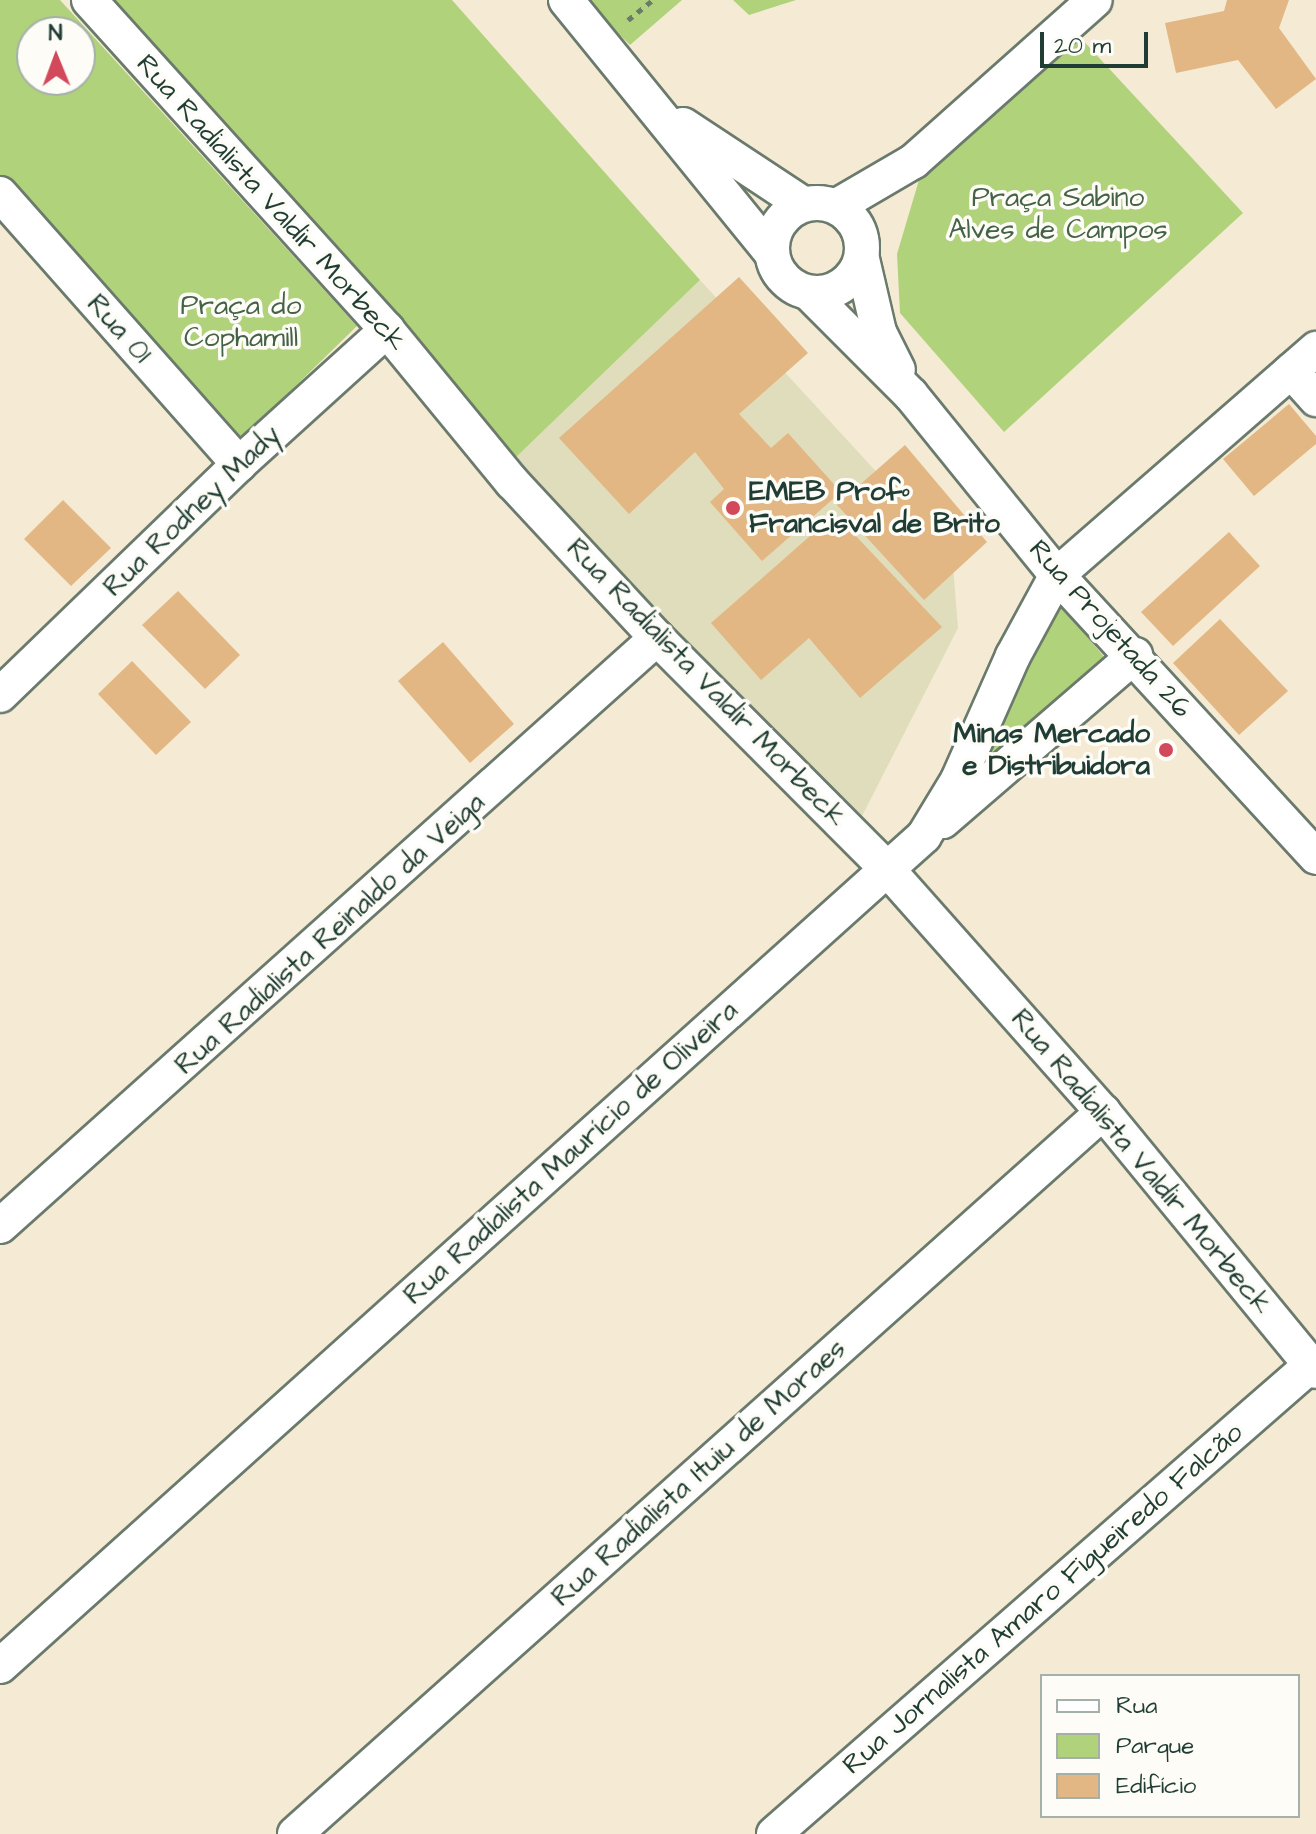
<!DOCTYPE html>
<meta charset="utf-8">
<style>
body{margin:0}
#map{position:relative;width:1316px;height:1834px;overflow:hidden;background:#f5ebd5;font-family:"Architects Daughter",sans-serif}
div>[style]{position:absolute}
.built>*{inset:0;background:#dfddbb}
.green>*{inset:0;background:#b0d27a}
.building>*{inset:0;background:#e2b783}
.path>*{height:5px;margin-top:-2.5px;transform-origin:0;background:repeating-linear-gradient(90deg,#6a7a6c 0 6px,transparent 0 12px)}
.roads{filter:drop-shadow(2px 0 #6a7a6c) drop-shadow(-2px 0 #6a7a6c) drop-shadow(0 2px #6a7a6c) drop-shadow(0 -2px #6a7a6c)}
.street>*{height:34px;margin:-17px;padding:0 17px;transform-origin:17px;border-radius:17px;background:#fff}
.street>.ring{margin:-17px;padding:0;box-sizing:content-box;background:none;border:34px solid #fff;border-radius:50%}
.dots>*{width:22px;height:22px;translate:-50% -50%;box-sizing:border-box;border:4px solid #fdfcf7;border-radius:50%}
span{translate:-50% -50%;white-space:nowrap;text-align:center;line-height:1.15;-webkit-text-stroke:7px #fdfcf7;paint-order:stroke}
.park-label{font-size:28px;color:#436246}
.street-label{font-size:28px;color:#1f3d34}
.poi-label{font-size:28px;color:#1f3d34;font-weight:700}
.left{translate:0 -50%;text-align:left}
.right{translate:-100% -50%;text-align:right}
.legend{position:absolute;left:1040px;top:1674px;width:260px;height:144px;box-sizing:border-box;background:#fdfcf7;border:2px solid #a4b0a9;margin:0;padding:10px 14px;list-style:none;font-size:24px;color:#1f3d34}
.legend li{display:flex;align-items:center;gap:16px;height:40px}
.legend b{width:40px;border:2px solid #a4b0a9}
.north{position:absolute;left:16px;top:16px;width:80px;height:80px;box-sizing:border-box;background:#fdfcf7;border:2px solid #a4b0a9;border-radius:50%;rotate:359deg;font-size:22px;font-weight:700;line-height:32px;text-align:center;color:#1f3d34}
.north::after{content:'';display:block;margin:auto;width:28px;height:36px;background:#d1495b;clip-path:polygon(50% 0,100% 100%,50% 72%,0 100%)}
.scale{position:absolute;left:1040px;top:32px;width:108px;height:36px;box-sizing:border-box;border:4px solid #1f3d34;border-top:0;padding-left:10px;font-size:24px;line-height:28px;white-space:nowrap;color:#1f3d34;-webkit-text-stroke:6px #fdfcf7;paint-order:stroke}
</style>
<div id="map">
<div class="built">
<div style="clip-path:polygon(700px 280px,952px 554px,958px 628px,860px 820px,786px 750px,512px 461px)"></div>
</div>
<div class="green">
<div style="clip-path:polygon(evenodd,0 0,60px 0,357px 326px,238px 442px,0 175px,0 0,32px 32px,80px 32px,80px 80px,32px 80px,32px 32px)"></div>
<div style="clip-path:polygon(97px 0,452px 0,700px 280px,512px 461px)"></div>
<div style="clip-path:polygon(584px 0,682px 0,630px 45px)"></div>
<div style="clip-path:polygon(733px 0,796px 0,749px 15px)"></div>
<div style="clip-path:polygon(1077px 34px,1243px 213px,1004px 432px,900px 313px,897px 254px,919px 180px,954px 139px)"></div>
<div style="clip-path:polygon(1054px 597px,1110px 664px,971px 789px)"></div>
</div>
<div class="building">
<div style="clip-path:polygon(1227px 0,1289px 0,1279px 28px,1316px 79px,1276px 109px,1238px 60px,1176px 73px,1165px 23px,1224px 11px)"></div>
<div style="clip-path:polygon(739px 277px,808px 353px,739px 414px,771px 448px,788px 433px,841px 492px,762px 561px,710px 502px,724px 489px,695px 452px,629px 514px,559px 438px)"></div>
<div style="clip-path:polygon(1289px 404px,1316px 436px,1316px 444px,1254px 496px,1223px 459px)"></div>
<div style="clip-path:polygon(905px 445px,987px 542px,924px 600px,837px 505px)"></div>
<div style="clip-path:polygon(63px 500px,111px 548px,71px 586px,24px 539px)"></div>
<div style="clip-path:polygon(835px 514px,942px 627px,860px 698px,809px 638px,761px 680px,711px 623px)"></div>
<div style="clip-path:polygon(1229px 532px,1260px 566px,1173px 646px,1141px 612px)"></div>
<div style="clip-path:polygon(178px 591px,240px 655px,205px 689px,142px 625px)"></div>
<div style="clip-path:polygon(1220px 619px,1288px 691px,1239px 735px,1173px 663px)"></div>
<div style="clip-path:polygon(443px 642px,514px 724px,470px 763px,398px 681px)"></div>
<div style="clip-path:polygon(132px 661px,191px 722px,156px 755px,98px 694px)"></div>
</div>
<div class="path">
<div style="left:628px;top:20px;width:32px;rotate:-39deg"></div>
</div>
<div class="roads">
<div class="street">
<div style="left:89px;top:0;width:445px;rotate:47.9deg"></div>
<div style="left:387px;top:330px;width:197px;rotate:50.6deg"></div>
<div style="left:512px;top:482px;width:213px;rotate:47.1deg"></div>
<div style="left:657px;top:638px;width:326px;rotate:45.1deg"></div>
<div style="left:887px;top:869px;width:325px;rotate:48.4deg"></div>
<div style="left:1103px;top:1112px;width:335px;rotate:50.6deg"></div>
<div style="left:566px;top:0;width:325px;rotate:50.9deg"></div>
<div style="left:683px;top:125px;width:144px;rotate:33.4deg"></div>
<div style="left:0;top:194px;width:361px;rotate:48.5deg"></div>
<div class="ring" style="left:772px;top:203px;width:56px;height:56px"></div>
<div style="left:837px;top:206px;width:89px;rotate:-30.3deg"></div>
<div style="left:914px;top:161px;width:242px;rotate:-41.7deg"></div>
<div style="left:862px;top:259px;width:75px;rotate:76.9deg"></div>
<div style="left:879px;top:332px;width:42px;rotate:63.4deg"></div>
<div style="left:810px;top:294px;width:143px;rotate:45deg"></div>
<div style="left:911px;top:395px;width:232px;rotate:51deg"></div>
<div style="left:1057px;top:575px;width:383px;rotate:47.4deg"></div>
<div style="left:1291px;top:371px;width:38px;rotate:48deg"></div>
<div style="left:0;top:695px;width:332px;rotate:-44deg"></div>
<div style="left:239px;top:464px;width:200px;rotate:-42.2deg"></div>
<div style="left:943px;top:821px;width:254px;rotate:-40.8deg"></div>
<div style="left:0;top:1226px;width:882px;rotate:-41.83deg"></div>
<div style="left:0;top:1666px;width:1242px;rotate:-41.93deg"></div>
<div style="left:924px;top:836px;width:66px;rotate:-58.7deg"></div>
<div style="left:958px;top:780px;width:136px;rotate:-66.1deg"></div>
<div style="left:1013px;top:656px;width:92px;rotate:-61.5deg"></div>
<div style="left:1057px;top:575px;width:344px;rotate:-41.1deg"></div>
<div style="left:295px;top:1834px;width:1084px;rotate:-41.78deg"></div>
<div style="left:774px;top:1834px;width:713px;rotate:-41.13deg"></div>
</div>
</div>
<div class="dots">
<div style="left:733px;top:508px;background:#d1495b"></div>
<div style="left:1166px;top:750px;background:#d1495b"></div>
</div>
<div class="park-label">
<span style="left:1058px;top:214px">Praça Sabino<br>Alves de Campos</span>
<span style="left:241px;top:322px">Praça do<br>Cophamill</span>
</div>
<div class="street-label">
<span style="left:271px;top:203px;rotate:48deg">Rua Radialista Valdir Morbeck</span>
<span style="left:119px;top:329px;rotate:48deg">Rua 01</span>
<span style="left:192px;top:511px;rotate:-44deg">Rua Rodney Mady</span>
<span style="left:1110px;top:629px;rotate:48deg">Rua Projetada 26</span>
<span style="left:706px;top:683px;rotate:46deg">Rua Radialista Valdir Morbeck</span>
<span style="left:330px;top:934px;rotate:-42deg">Rua Radialista Reinaldo da Veiga</span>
<span style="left:571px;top:1153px;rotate:-42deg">Rua Radialista Maurício de Oliveira</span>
<span style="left:1141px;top:1162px;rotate:50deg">Rua Radialista Valdir Morbeck</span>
<span style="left:699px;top:1473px;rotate:-42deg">Rua Radialista Ituiu de Moraes</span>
<span style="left:1043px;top:1599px;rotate:-41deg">Rua Jornalista Amaro Figueiredo Falcão</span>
</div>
<div class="poi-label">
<span class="left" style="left:749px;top:508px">EMEB Profº<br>Francisval de Brito</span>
<span class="right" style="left:1150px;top:750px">Minas Mercado<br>e Distribuidora</span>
</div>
<ul class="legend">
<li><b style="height:10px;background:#fff"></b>Rua</li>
<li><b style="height:22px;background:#b0d27a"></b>Parque</li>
<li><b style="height:22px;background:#e2b783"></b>Edifício</li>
</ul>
<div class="north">N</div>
<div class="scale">20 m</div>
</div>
